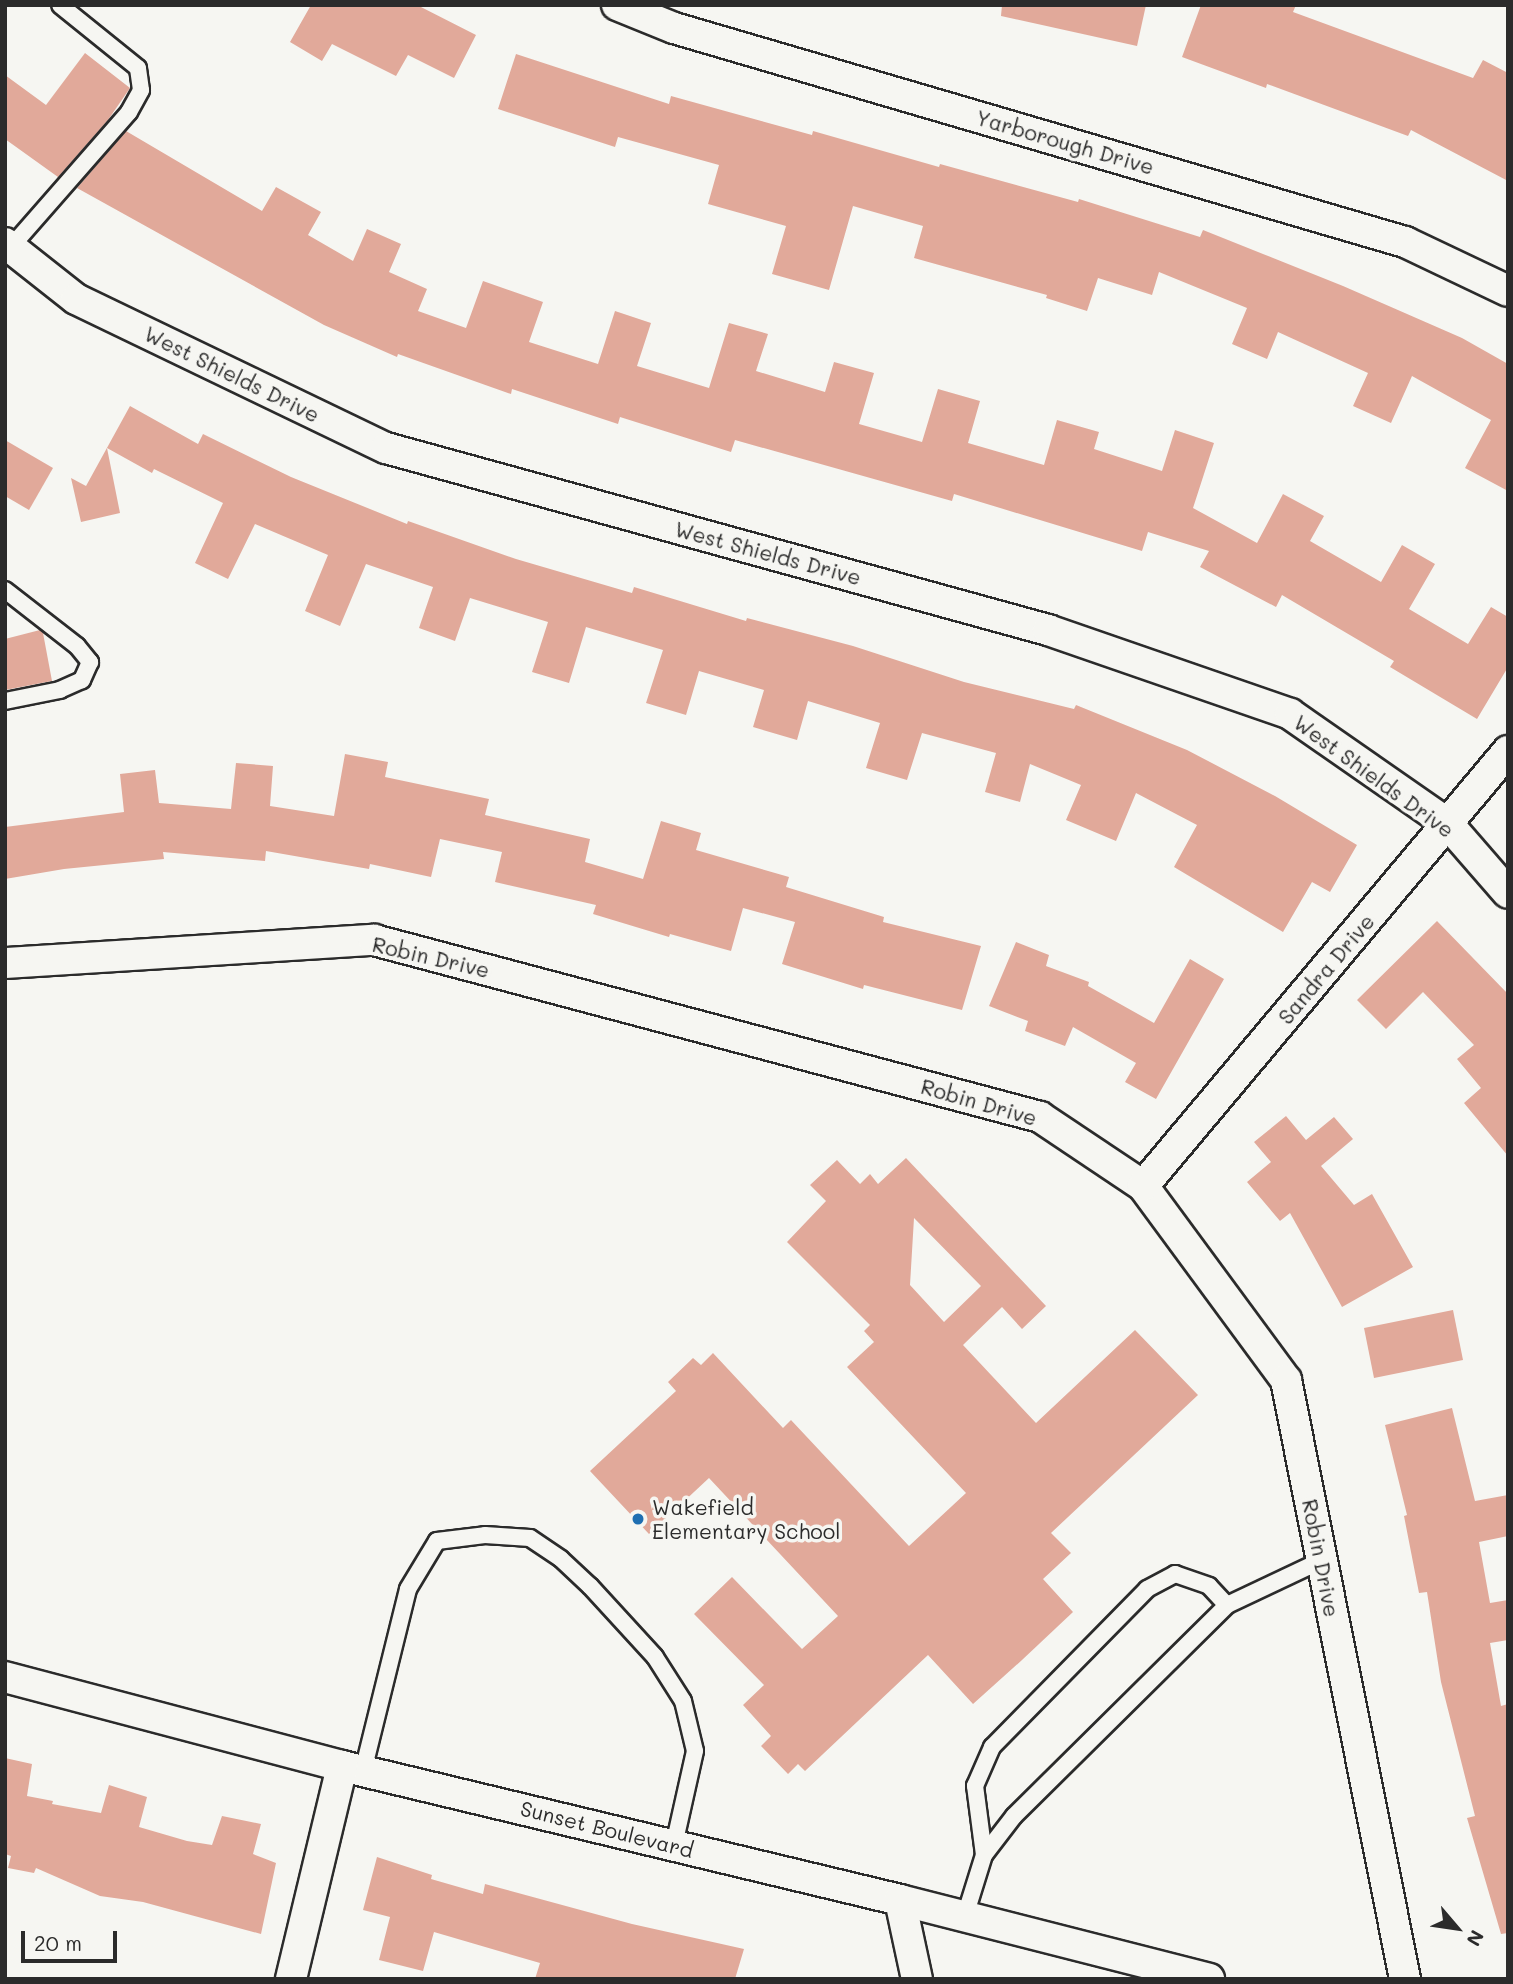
<!DOCTYPE html>
<style>
body{margin:0}
#map{position:relative;width:1513px;height:1984px;overflow:hidden;background:#f6f6f2;font-family:Mali,sans-serif}
div>[style]{position:absolute}
.building>*{inset:0;background:#e1a99a}
.roads{filter:drop-shadow(2px 0 #2b2b2b) drop-shadow(-2px 0 #2b2b2b) drop-shadow(0 2px #2b2b2b) drop-shadow(0 -2px #2b2b2b)}
.service>*{height:16px;margin:-8px;padding:0 8px;transform-origin:8px;border-radius:8px;background:#f6f6f2}
.minor>*{height:30px;margin:-15px;padding:0 15px;transform-origin:15px;border-radius:15px;background:#f6f6f2}
.dots>*{width:19px;height:19px;translate:-50% -50%;box-sizing:border-box;border:4px solid #f6f6f2;border-radius:50%}
span{translate:-50% -50%;white-space:nowrap;text-align:center;line-height:1.15;-webkit-text-stroke:7px #f6f6f2;paint-order:stroke}
.street-label{font-size:21px;color:#2b2b2b}
.poi-label{font-size:21px;color:#2b2b2b}
.left{translate:0 -50%;text-align:left}
.frame{position:absolute;inset:0;border:7px solid #2b2b2b;pointer-events:none}
.north{position:absolute;left:1422px;top:1893px;width:70px;height:70px;-webkit-text-stroke:5px #f6f6f2;paint-order:stroke;rotate:119deg;font-size:19px;font-weight:700;line-height:28px;text-align:center;color:#2b2b2b}
.north::after{content:'';display:block;margin:auto;width:24px;height:32px;background:#2b2b2b;clip-path:polygon(50% 0,100% 100%,50% 72%,0 100%)}
.scale{position:absolute;left:21px;top:1931px;width:96px;height:32px;box-sizing:border-box;border:4px solid #2b2b2b;border-top:0;padding-left:9px;font-size:21px;line-height:24px;white-space:nowrap;color:#2b2b2b;-webkit-text-stroke:5px #f6f6f2;paint-order:stroke}
</style>
<div id="map">
<div class="building">
<div style="clip-path:polygon(311px 5px,417px 5px,476px 35px,454px 78px,408px 55px,396px 76px,332px 44px,322px 61px,290px 42px)"></div>
<div style="clip-path:polygon(1002px 5px,1146px 5px,1137px 46px,1001px 16px)"></div>
<div style="clip-path:polygon(1201px 5px,1296px 5px,1293px 12px,1473px 78px,1483px 60px,1508px 73px,1508px 181px,1411px 130px,1408px 136px,1267px 84px,1266px 88px,1182px 57px)"></div>
<div style="clip-path:polygon(85px 53px,130px 88px,108px 120px,58px 177px,5px 139px,5px 75px,46px 105px)"></div>
<div style="clip-path:polygon(516px 54px,669px 104px,671px 96px,812px 135px,813px 131px,939px 167px,940px 164px,1078px 202px,1079px 199px,1200px 237px,1203px 230px,1343px 286px,1462px 338px,1508px 364px,1508px 491px,1465px 468px,1491px 420px,1412px 376px,1391px 423px,1353px 406px,1368px 373px,1278px 332px,1267px 359px,1232px 344px,1247px 308px,1159px 272px,1152px 295px,1098px 278px,1087px 311px,1046px 298px,1047px 295px,914px 258px,923px 226px,853px 206px,829px 290px,772px 274px,786px 226px,708px 204px,719px 165px,618px 137px,615px 147px,498px 109px)"></div>
<div style="clip-path:polygon(126px 131px,262px 211px,276px 187px,321px 212px,308px 235px,353px 261px,367px 229px,401px 244px,389px 272px,427px 289px,418px 311px,466px 328px,483px 281px,543px 302px,529px 342px,598px 364px,615px 311px,651px 323px,637px 366px,709px 388px,729px 323px,768px 334px,756px 371px,825px 392px,834px 362px,874px 373px,859px 424px,922px 442px,938px 389px,980px 401px,968px 443px,1044px 465px,1057px 420px,1099px 432px,1094px 449px,1162px 471px,1175px 430px,1214px 443px,1193px 508px,1257px 543px,1283px 494px,1324px 516px,1310px 541px,1381px 582px,1402px 545px,1435px 564px,1409px 609px,1468px 644px,1491px 607px,1508px 617px,1508px 667px,1477px 719px,1390px 667px,1394px 661px,1282px 595px,1276px 607px,1200px 567px,1209px 551px,1148px 532px,1142px 551px,954px 494px,952px 501px,735px 440px,731px 452px,620px 417px,618px 424px,512px 389px,511px 394px,398px 354px,397px 357px,324px 325px,77px 188px)"></div>
<div style="clip-path:polygon(130px 406px,198px 444px,203px 434px,291px 477px,407px 524px,408px 521px,516px 559px,632px 593px,634px 587px,746px 621px,747px 618px,853px 646px,964px 682px,1074px 709px,1076px 705px,1187px 750px,1275px 796px,1357px 845px,1330px 892px,1312px 882px,1283px 932px,1174px 867px,1197px 825px,1136px 793px,1116px 841px,1066px 820px,1081px 785px,1030px 764px,1020px 802px,985px 792px,996px 753px,922px 733px,907px 780px,866px 768px,880px 723px,808px 701px,797px 740px,753px 727px,764px 690px,699px 671px,686px 715px,646px 703px,663px 650px,586px 627px,569px 683px,532px 672px,548px 622px,470px 598px,455px 641px,419px 628px,433px 587px,366px 564px,340px 626px,305px 611px,328px 555px,255px 524px,228px 579px,195px 563px,223px 503px,154px 469px,152px 473px,107px 448px,120px 513px,81px 522px,71px 478px,86px 486px)"></div>
<div style="clip-path:polygon(5px 440px,53px 468px,29px 510px,5px 496px)"></div>
<div style="clip-path:polygon(40px 630px,43px 633px,52px 681px,5px 690px,5px 639px)"></div>
<div style="clip-path:polygon(345px 754px,388px 762px,385px 777px,489px 799px,485px 815px,590px 839px,585px 862px,643px 879px,661px 821px,701px 833px,696px 850px,789px 877px,786px 887px,884px 917px,883px 922px,981px 946px,962px 1010px,864px 985px,863px 989px,782px 964px,795px 922px,743px 908px,731px 951px,670px 934px,669px 937px,593px 914px,596px 905px,495px 882px,502px 852px,440px 839px,431px 877px,370px 864px,369px 869px,266px 851px,265px 861px,163px 852px,164px 859px,64px 869px,5px 879px,5px 827px,124px 812px,120px 774px,155px 770px,159px 803px,231px 809px,236px 763px,273px 766px,270px 806px,334px 816px)"></div>
<div style="clip-path:polygon(1437px 921px,1508px 994px,1508px 1156px,1464px 1103px,1481px 1088px,1457px 1059px,1474px 1045px,1423px 992px,1386px 1029px,1357px 1000px)"></div>
<div style="clip-path:polygon(1016px 942px,1049px 955px,1046px 966px,1089px 982px,1088px 986px,1154px 1023px,1190px 959px,1224px 979px,1156px 1099px,1125px 1082px,1136px 1063px,1073px 1027px,1065px 1046px,1025px 1031px,1028px 1021px,989px 1006px)"></div>
<div style="clip-path:polygon(1286px 1116px,1306px 1140px,1334px 1117px,1353px 1139px,1321px 1166px,1354px 1205px,1372px 1194px,1413px 1267px,1342px 1307px,1290px 1213px,1280px 1221px,1247px 1182px,1271px 1162px,1254px 1142px)"></div>
<div style="clip-path:polygon(evenodd,906px 1158px,1046px 1306px,1022px 1329px,1002px 1307px,963px 1345px,1036px 1423px,1135px 1330px,1198px 1395px,1051px 1533px,1071px 1553px,1043px 1579px,1073px 1612px,1022px 1660px,973px 1704px,928px 1655px,805px 1771px,798px 1764px,788px 1774px,761px 1746px,771px 1736px,743px 1705px,764px 1685px,694px 1614px,732px 1577px,802px 1649px,838px 1616px,709px 1478px,649px 1534px,590px 1471px,676px 1391px,668px 1382px,693px 1358px,701px 1365px,713px 1353px,783px 1428px,791px 1420px,909px 1546px,966px 1493px,847px 1367px,874px 1342px,864px 1331px,870px 1325px,787px 1242px,826px 1201px,810px 1185px,837px 1160px,860px 1184px,870px 1174px,878px 1184px,906px 1158px,914px 1218px,981px 1286px,944px 1322px,910px 1285px,914px 1218px)"></div>
<div style="clip-path:polygon(1453px 1310px,1463px 1360px,1374px 1378px,1364px 1328px)"></div>
<div style="clip-path:polygon(1452px 1408px,1475px 1501px,1508px 1495px,1508px 1536px,1479px 1542px,1490px 1603px,1508px 1600px,1508px 1640px,1490px 1643px,1501px 1706px,1508px 1704px,1508px 1933px,1501px 1934px,1467px 1818px,1475px 1816px,1441px 1682px,1427px 1592px,1419px 1593px,1404px 1516px,1407px 1515px,1385px 1425px)"></div>
<div style="clip-path:polygon(5px 1758px,32px 1764px,27px 1796px,53px 1801px,52px 1804px,101px 1813px,109px 1785px,147px 1797px,139px 1827px,187px 1841px,212px 1845px,222px 1816px,261px 1824px,253px 1854px,276px 1863px,261px 1934px,143px 1902px,100px 1896px,36px 1868px,34px 1873px,8px 1868px,11px 1856px,5px 1854px)"></div>
<div style="clip-path:polygon(377px 1857px,432px 1875px,431px 1879px,483px 1894px,485px 1884px,632px 1924px,744px 1949px,735px 1979px,535px 1979px,540px 1963px,434px 1932px,423px 1971px,379px 1960px,390px 1917px,363px 1910px)"></div>
</div>
<div class="roads">
<div class="service">
<div style="left:11px;top:247px;width:179px;rotate:-48.8deg"></div>
<div style="left:129px;top:112px;width:25px;rotate:-61deg"></div>
<div style="left:141px;top:90px;width:22px;rotate:-98deg"></div>
<div style="left:138px;top:68px;width:100px;rotate:-141.1deg"></div>
<div style="left:5px;top:590px;width:91px;rotate:37.9deg"></div>
<div style="left:77px;top:646px;width:21px;rotate:51deg"></div>
<div style="left:90px;top:662px;width:20px;rotate:114deg"></div>
<div style="left:82px;top:680px;width:24px;rotate:156deg"></div>
<div style="left:60px;top:690px;width:56px;rotate:168.7deg"></div>
<div style="left:363px;top:1771px;width:187px;rotate:-76.1deg"></div>
<div style="left:408px;top:1589px;width:56px;rotate:-58.9deg"></div>
<div style="left:437px;top:1541px;width:48px;rotate:-7.1deg"></div>
<div style="left:485px;top:1535px;width:45px;rotate:3.8deg"></div>
<div style="left:530px;top:1538px;width:37px;rotate:34deg"></div>
<div style="left:561px;top:1559px;width:40px;rotate:43deg"></div>
<div style="left:590px;top:1586px;width:96px;rotate:47.5deg"></div>
<div style="left:655px;top:1657px;width:52px;rotate:57.5deg"></div>
<div style="left:683px;top:1701px;width:51px;rotate:76.5deg"></div>
<div style="left:695px;top:1751px;width:96px;rotate:102.6deg"></div>
<div style="left:984px;top:1855px;width:70px;rotate:-97.4deg"></div>
<div style="left:975px;top:1786px;width:43px;rotate:-66.4deg"></div>
<div style="left:992px;top:1747px;width:221px;rotate:-45.5deg"></div>
<div style="left:1147px;top:1589px;width:32px;rotate:-28deg"></div>
<div style="left:1175px;top:1574px;width:36px;rotate:19deg"></div>
<div style="left:1209px;top:1586px;width:26px;rotate:47deg"></div>
<div style="left:965px;top:1916px;width:64px;rotate:-72.7deg"></div>
<div style="left:984px;top:1855px;width:49px;rotate:-52.4deg"></div>
<div style="left:1014px;top:1816px;width:300px;rotate:-44.7deg"></div>
<div style="left:1227px;top:1605px;width:105px;rotate:-25.3deg"></div>
</div>
<div class="minor">
<div style="left:617px;top:5px;width:61px;rotate:22deg"></div>
<div style="left:674px;top:28px;width:762px;rotate:16.32deg"></div>
<div style="left:1405px;top:242px;width:114px;rotate:25.4deg"></div>
<div style="left:5px;top:243px;width:90px;rotate:38.3deg"></div>
<div style="left:76px;top:299px;width:344px;rotate:25.7deg"></div>
<div style="left:386px;top:448px;width:687px;rotate:15.37deg"></div>
<div style="left:1048px;top:630px;width:256px;rotate:19.1deg"></div>
<div style="left:1290px;top:714px;width:193px;rotate:34.8deg"></div>
<div style="left:1448px;top:824px;width:91px;rotate:49deg"></div>
<div style="left:5px;top:963px;width:370px;rotate:-3.6deg"></div>
<div style="left:374px;top:940px;width:689px;rotate:14.88deg"></div>
<div style="left:1040px;top:1117px;width:124px;rotate:33.8deg"></div>
<div style="left:1143px;top:1186px;width:241px;rotate:53.6deg"></div>
<div style="left:1286px;top:1380px;width:611px;rotate:78.76deg"></div>
<div style="left:1143px;top:1186px;width:568px;rotate:-50deg"></div>
<div style="left:5px;top:1677px;width:349px;rotate:14.8deg"></div>
<div style="left:342px;top:1766px;width:574px;rotate:13.5deg"></div>
<div style="left:900px;top:1900px;width:319px;rotate:14.3deg"></div>
<div style="left:900px;top:1900px;width:81px;rotate:77.9deg"></div>
<div style="left:291px;top:1979px;width:219px;rotate:-76.5deg"></div>
</div>
</div>
<div class="dots">
<div style="left:638px;top:1519px;background:#1f6fb2"></div>
</div>
<div class="street-label">
<span style="left:1065px;top:142px;rotate:16deg">Yarborough Drive</span>
<span style="left:232px;top:374px;rotate:26deg">West Shields Drive</span>
<span style="left:768px;top:553px;rotate:15deg">West Shields Drive</span>
<span style="left:1374px;top:776px;rotate:36deg">West Shields Drive</span>
<span style="left:431px;top:957px;rotate:13deg">Robin Drive</span>
<span style="left:1326px;top:969px;rotate:-50deg">Sandra Drive</span>
<span style="left:979px;top:1102px;rotate:16deg">Robin Drive</span>
<span style="left:1321px;top:1558px;rotate:79deg">Robin Drive</span>
<span style="left:607px;top:1829px;rotate:14deg">Sunset Boulevard</span>
</div>
<div class="poi-label">
<span class="left" style="left:652px;top:1519px">Wakefield<br>Elementary School</span>
</div>
<div class="frame"></div>
<div class="north">N</div>
<div class="scale">20 m</div>
</div>
